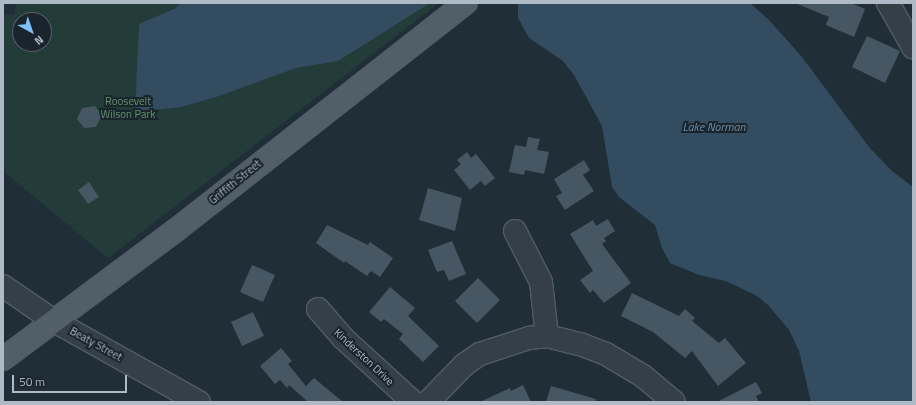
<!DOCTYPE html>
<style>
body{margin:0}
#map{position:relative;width:916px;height:405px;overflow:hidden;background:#202e38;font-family:"Titillium Web",sans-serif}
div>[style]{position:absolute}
.green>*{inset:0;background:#233b39}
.water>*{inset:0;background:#334c60}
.building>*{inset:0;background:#465662}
.roads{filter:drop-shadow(1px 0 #515d66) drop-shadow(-1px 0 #515d66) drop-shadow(0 1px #515d66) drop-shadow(0 -1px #515d66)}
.minor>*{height:22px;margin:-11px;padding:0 11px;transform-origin:11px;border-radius:11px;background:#343f48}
.major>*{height:22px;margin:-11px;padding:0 11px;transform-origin:11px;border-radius:11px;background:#515f68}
span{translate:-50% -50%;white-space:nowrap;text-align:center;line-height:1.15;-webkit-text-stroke:4px #19242d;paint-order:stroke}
.park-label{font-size:11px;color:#659569}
.street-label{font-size:11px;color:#aebac5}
.water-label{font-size:12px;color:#6e90aa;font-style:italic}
.frame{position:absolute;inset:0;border:4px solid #aebac5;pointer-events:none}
.north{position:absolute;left:12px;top:12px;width:40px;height:40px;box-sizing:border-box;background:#19242d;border:1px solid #55606a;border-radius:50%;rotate:140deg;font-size:11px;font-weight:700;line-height:16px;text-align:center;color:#aebac5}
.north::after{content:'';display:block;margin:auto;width:14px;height:18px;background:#80c0f8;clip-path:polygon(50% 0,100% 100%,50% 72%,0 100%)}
.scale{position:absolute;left:12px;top:375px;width:115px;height:18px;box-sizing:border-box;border:2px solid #aebac5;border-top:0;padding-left:5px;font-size:12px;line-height:14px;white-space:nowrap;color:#aebac5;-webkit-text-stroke:3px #19242d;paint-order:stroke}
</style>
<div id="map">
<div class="green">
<div style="clip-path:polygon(evenodd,17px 3px,439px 3px,108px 258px,3px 171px,3px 14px,14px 15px,17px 3px,20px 20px,44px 20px,44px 44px,20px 44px,20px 20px)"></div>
</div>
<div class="water">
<div style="clip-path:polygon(181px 3px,430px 3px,338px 61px,296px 68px,216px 97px,181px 107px,135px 112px,139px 24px,174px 9px)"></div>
<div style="clip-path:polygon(518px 3px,750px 3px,769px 20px,802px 57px,869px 147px,892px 171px,913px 187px,913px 402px,811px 402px,799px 351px,789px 330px,769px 306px,757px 296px,726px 281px,699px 275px,670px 263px,662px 248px,655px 225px,619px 197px,612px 187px,602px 126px,574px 75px,563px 61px,529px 38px,518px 18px)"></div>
</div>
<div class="building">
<div style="clip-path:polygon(795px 3px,851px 3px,865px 9px,854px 37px,826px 25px,829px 17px)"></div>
<div style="clip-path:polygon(867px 36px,900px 51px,885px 83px,852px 67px)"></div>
<div style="clip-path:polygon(95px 106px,102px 115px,96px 127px,84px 128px,77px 119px,82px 108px)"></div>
<div style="clip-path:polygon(528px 137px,540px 139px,537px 150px,549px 152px,544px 174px,525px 170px,524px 175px,509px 172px,515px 145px,526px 147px)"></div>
<div style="clip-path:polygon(467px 152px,471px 158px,476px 154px,495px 178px,485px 186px,481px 181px,470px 190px,454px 170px,461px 164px,457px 160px)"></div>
<div style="clip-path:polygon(584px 160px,590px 170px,583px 175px,594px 191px,565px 210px,556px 196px,562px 193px,554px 179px)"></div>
<div style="clip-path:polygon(89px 182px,99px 197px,88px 204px,78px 190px)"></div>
<div style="clip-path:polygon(428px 188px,462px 198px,455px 231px,419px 220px)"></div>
<div style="clip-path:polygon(608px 219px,615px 231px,604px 238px,606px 241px,602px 244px,631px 283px,604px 303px,593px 290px,590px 293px,580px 280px,593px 271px,570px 234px,593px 220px,596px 226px)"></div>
<div style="clip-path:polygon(327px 225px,368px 245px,370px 242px,393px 258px,380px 277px,371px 271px,367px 276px,345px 261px,344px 263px,316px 243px)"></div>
<div style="clip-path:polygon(452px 241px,466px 274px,449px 281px,444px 270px,437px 272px,428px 250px)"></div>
<div style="clip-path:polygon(252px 265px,275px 275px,263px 302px,240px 292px)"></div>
<div style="clip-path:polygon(478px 278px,500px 300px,477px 323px,455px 301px)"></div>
<div style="clip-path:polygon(390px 287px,415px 308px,408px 316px,439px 346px,423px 362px,399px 339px,403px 334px,384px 319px,381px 322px,369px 312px)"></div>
<div style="clip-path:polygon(632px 293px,679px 316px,685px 309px,695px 318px,692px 321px,719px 343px,725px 338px,746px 363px,718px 386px,692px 351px,685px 358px,653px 332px,621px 316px)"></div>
<div style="clip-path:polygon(253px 312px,264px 336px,242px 346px,231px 322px)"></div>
<div style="clip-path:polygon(281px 348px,292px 361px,288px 364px,306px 386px,314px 378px,343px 402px,308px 402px,289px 385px,287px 388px,280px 380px,275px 384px,260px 366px)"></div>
<div style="clip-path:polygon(756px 382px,762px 393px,756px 396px,759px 402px,717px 402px)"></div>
<div style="clip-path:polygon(523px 385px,531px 402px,480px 402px,510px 388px,511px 391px)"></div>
<div style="clip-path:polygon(551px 386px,596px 399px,595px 402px,546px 402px)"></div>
</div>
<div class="roads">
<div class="minor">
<div style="left:888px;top:3px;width:51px;rotate:60.4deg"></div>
<div style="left:515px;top:231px;width:57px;rotate:63deg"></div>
<div style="left:541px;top:282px;width:54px;rotate:83.7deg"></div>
<div style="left:3px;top:286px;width:62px;rotate:34.5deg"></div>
<div style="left:54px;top:321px;width:166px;rotate:29.2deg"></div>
<div style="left:318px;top:309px;width:38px;rotate:49deg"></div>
<div style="left:343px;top:338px;width:95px;rotate:42.4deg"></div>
<div style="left:428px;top:402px;width:52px;rotate:-45.8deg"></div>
<div style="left:464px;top:365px;width:19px;rotate:-35deg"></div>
<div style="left:480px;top:354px;width:52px;rotate:-18.1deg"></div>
<div style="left:529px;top:338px;width:18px;rotate:-6deg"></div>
<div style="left:547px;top:336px;width:34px;rotate:14deg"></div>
<div style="left:580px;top:344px;width:28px;rotate:21deg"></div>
<div style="left:606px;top:354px;width:43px;rotate:30.7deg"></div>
<div style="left:643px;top:376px;width:40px;rotate:40deg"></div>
</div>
<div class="major">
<div style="left:3px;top:359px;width:216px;rotate:-36.7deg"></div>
<div style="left:176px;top:230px;width:368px;rotate:-38.1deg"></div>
</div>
</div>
<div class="park-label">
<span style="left:128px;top:108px">Roosevelt<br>Wilson Park</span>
</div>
<div class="street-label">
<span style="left:235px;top:182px;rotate:-39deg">Griffith Street</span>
<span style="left:96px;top:344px;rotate:29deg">Beaty Street</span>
<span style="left:364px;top:357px;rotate:43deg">Kinderston Drive</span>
</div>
<div class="water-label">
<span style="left:714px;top:127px">Lake Norman</span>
</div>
<div class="frame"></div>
<div class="north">N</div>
<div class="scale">50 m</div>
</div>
